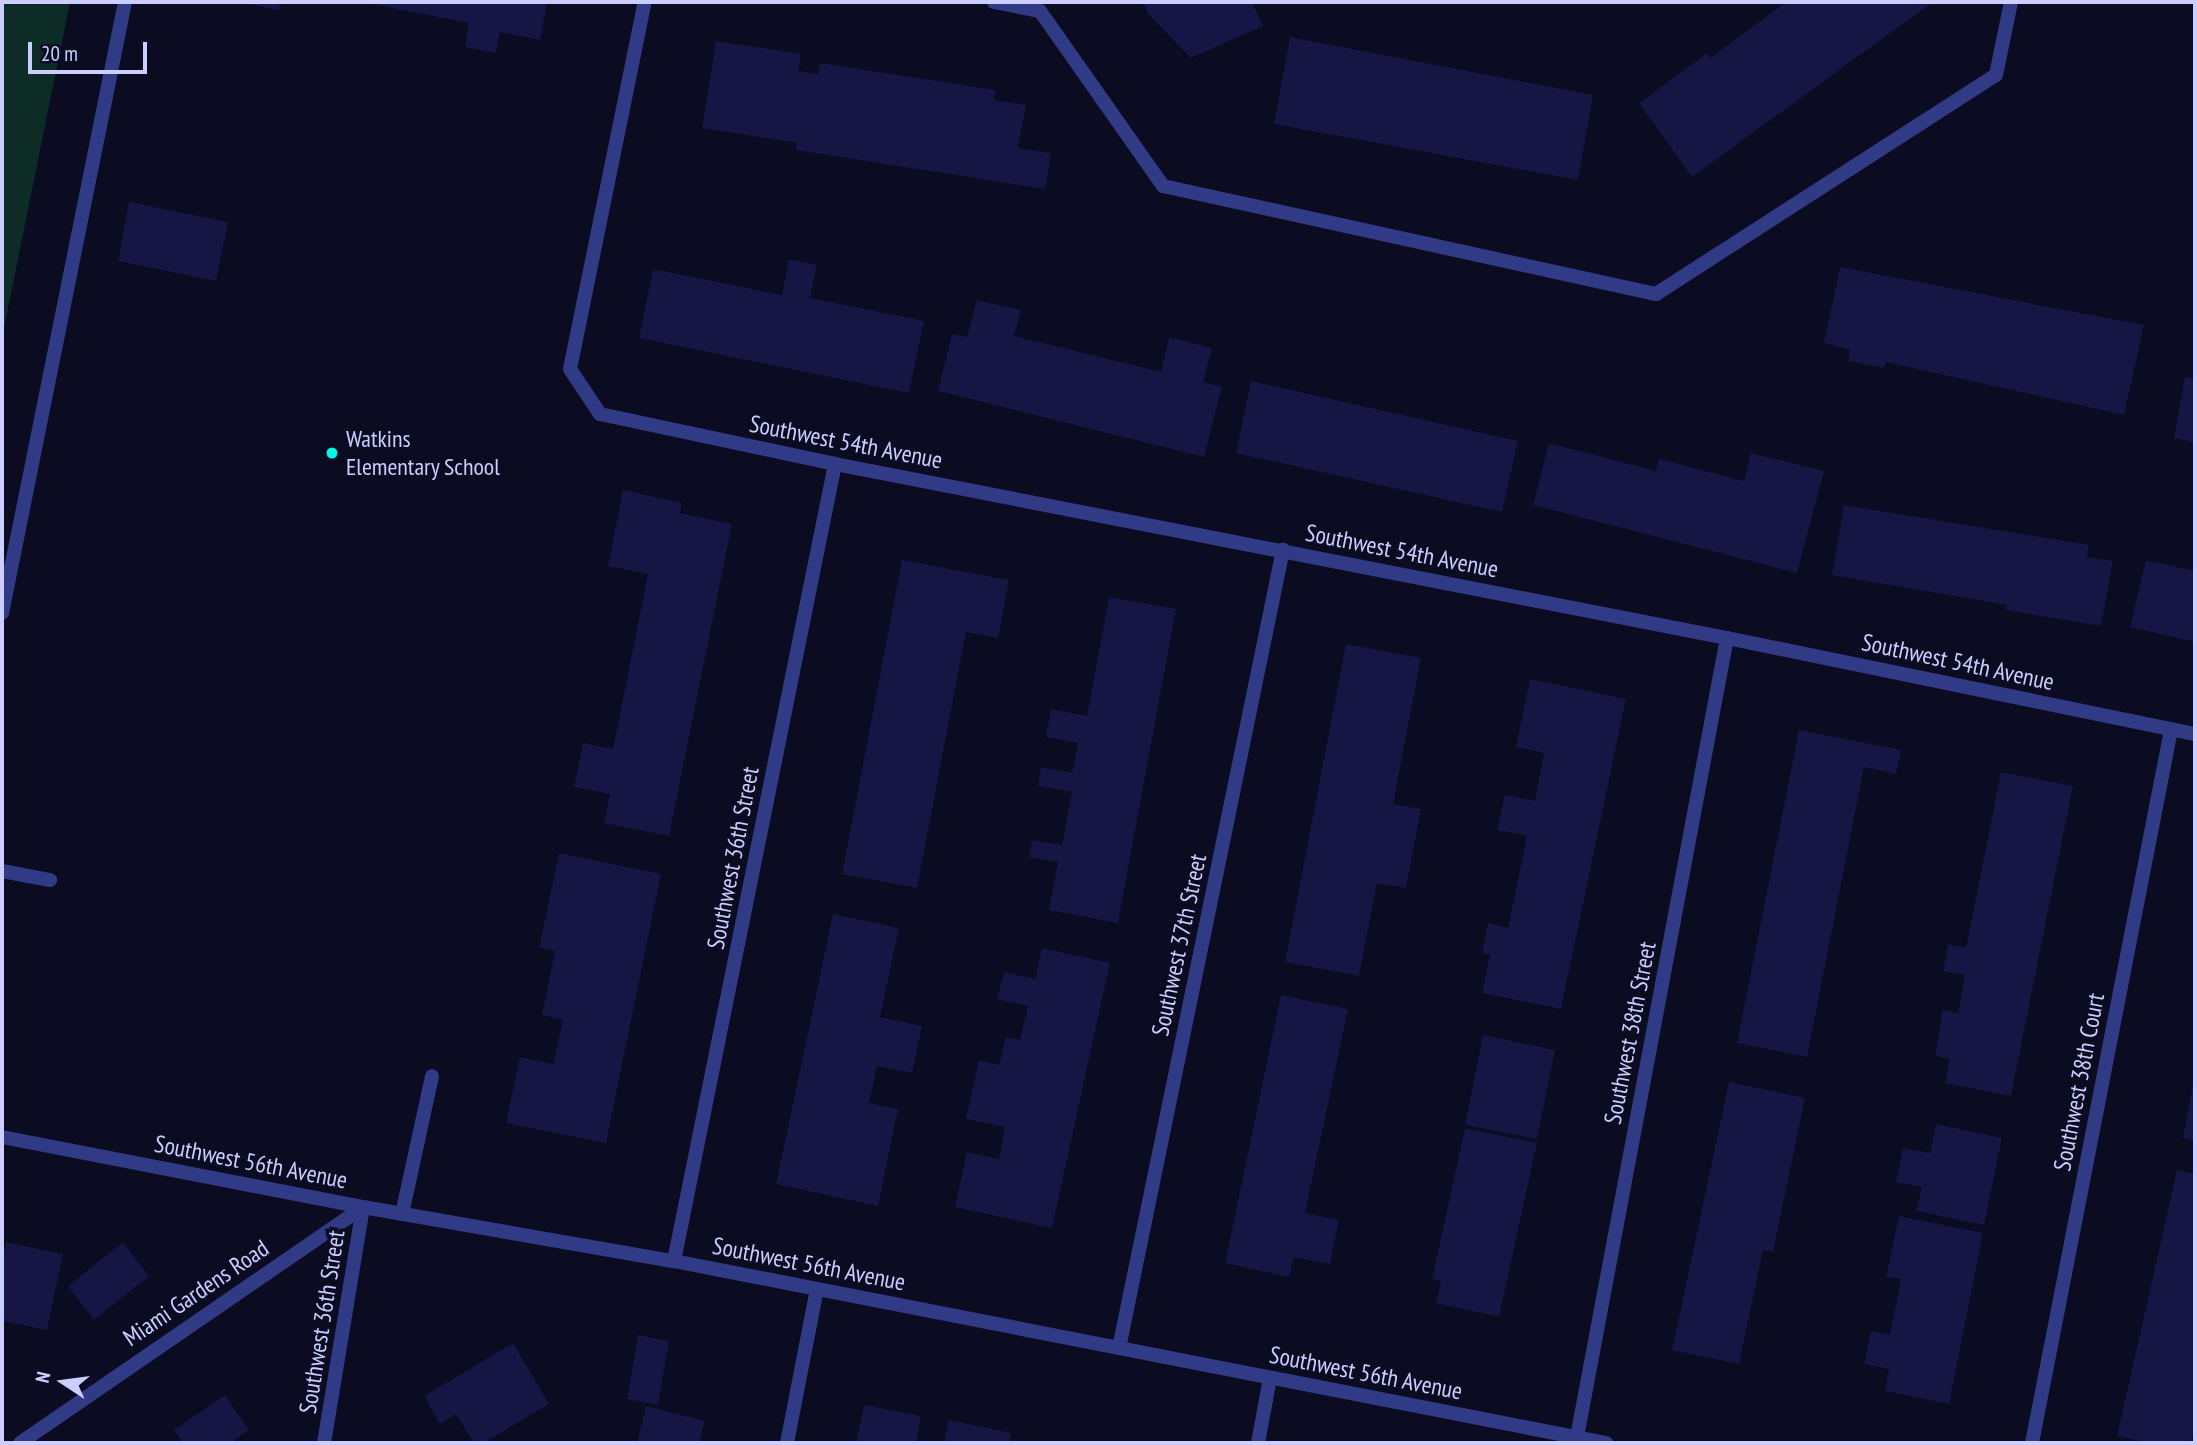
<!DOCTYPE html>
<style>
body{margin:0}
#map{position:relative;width:2197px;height:1445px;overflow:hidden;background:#0b0b21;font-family:"PT Sans Narrow",sans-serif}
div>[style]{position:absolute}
.green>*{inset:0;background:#0d2c26}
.building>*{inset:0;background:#161544}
.service>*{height:14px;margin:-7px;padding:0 7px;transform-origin:7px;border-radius:7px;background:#313b85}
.minor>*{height:14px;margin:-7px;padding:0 7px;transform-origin:7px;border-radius:7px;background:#313b85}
.tertiary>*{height:14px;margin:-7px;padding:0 7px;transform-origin:7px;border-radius:7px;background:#313b85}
.dots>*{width:19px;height:19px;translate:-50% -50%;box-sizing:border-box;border:4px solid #0b0b21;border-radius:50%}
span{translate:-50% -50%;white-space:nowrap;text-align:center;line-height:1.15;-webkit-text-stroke:7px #0b0b21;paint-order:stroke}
.poi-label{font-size:24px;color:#cbceff}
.left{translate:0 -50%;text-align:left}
.street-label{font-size:24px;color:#cbceff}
.frame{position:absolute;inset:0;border:4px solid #cbceff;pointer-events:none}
.north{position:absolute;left:28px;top:1347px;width:70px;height:70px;-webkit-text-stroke:5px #0b0b21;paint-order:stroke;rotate:283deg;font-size:19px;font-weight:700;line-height:28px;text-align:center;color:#cbceff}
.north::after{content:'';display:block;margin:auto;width:24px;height:32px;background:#cbceff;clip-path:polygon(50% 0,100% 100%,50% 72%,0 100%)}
.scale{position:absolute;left:28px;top:42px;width:119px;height:32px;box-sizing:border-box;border:4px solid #cbceff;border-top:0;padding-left:9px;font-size:21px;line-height:24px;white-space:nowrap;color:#cbceff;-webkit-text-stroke:5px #0b0b21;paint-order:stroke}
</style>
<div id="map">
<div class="green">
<div style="clip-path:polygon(2px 2px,70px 2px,2px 338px)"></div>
</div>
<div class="building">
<div style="clip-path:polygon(250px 2px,280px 2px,279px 10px,249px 4px)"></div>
<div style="clip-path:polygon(362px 2px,547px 2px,540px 40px,500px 32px,496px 53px,465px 47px,469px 23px)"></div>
<div style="clip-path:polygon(1143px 2px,1252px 2px,1263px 26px,1191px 58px,1148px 14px)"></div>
<div style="clip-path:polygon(1786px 2px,1933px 2px,1692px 177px,1639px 103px,1707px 53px,1710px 58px)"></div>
<div style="clip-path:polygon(1290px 37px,1593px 95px,1578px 180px,1274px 124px)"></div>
<div style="clip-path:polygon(716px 41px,801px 54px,798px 71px,818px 74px,820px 63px,996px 90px,994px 100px,1026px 105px,1018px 148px,1051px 153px,1045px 189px,796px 150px,797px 143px,702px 128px)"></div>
<div style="clip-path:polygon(129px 202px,228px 222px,216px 281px,118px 261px)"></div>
<div style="clip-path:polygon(789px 259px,817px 265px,810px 298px,924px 321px,909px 393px,639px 338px,653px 269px,782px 295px)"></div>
<div style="clip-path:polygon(1840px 267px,2144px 325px,2124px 415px,1886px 362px,1884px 368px,1848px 361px,1850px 350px,1824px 343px)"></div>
<div style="clip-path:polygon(977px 300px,1021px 310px,1014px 336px,1161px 372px,1169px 337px,1212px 348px,1203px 382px,1222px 387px,1204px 457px,938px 391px,952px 334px,967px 337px)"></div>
<div style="clip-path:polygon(2185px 377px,2195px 379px,2195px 442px,2174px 438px)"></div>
<div style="clip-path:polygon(1251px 381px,1518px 441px,1502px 512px,1236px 453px)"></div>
<div style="clip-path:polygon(1549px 443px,1656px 471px,1659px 459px,1744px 481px,1751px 453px,1824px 471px,1797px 573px,1533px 505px)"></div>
<div style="clip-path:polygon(623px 490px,682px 503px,680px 513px,732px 524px,669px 836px,604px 823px,610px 794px,574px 787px,583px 743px,613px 749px,648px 574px,608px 566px)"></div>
<div style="clip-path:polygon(1844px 505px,2089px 545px,2087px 557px,2113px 561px,2101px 626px,2006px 610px,2007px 605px,1832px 575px)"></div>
<div style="clip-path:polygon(902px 560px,1009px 580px,998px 638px,966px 632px,917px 888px,842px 874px)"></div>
<div style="clip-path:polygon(2146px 560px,2195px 571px,2195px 642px,2130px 627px)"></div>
<div style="clip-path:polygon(1109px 597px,1176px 609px,1118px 923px,1049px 910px,1058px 862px,1029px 857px,1032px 840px,1062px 845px,1072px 792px,1038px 786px,1041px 767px,1072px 773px,1078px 743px,1046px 737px,1051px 709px,1087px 716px)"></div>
<div style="clip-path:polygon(1346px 644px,1421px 658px,1393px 804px,1421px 809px,1406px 888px,1377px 883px,1359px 976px,1285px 962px)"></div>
<div style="clip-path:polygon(1530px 679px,1626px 699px,1561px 1009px,1482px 993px,1490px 955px,1482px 953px,1488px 923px,1508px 928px,1527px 836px,1497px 830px,1505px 795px,1535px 801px,1544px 753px,1516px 747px)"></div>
<div style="clip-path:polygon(1799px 730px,1901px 750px,1896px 774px,1864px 767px,1807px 1057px,1737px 1043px)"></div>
<div style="clip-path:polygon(2001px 772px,2073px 786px,2011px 1096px,1945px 1083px,1950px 1059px,1935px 1056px,1943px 1010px,1958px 1013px,1965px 975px,1943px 971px,1948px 944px,1966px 948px)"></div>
<div style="clip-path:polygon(559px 853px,661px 874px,606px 1143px,506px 1123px,520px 1057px,553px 1064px,563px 1020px,542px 1015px,555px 951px,539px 948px)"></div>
<div style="clip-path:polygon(833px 914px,899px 928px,880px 1017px,922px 1026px,912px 1073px,877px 1066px,869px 1103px,898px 1109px,878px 1206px,776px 1184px)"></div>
<div style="clip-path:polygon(1042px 948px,1110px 963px,1052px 1228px,955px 1207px,967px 1152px,999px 1159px,1005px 1127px,966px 1119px,979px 1060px,999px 1065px,1006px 1037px,1020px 1040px,1028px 1006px,997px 999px,1004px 972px,1035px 979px)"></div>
<div style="clip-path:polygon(1281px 995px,1348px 1009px,1305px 1213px,1339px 1220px,1330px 1264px,1294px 1257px,1289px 1277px,1225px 1263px)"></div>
<div style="clip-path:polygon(1483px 1035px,1555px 1050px,1537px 1139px,1465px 1125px)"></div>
<div style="clip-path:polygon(2194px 1079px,2195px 1079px,2195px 1140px,2183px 1138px)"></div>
<div style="clip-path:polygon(1729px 1082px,1805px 1098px,1773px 1252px,1763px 1250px,1739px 1364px,1672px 1350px)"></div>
<div style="clip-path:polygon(1936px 1124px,2002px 1138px,1984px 1225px,1916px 1211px,1922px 1187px,1896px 1182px,1903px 1148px,1930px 1153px)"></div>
<div style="clip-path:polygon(1465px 1128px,1537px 1143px,1499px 1317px,1436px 1303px,1441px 1281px,1432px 1279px)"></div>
<div style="clip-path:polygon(2177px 1170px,2195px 1174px,2195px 1423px,2191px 1443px,2148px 1443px,2117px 1436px)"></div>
<div style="clip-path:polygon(1899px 1216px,1983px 1233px,1949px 1404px,1885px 1391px,1889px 1369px,1864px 1364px,1871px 1331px,1890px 1335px,1901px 1279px,1886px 1277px)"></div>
<div style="clip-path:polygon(6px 1242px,63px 1254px,47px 1330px,2px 1321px,2px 1260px)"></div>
<div style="clip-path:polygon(123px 1242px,149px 1276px,94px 1320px,68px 1286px)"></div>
<div style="clip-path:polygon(638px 1335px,669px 1341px,658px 1405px,627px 1399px)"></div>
<div style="clip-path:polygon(513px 1343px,549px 1404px,484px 1443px,474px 1443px,456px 1414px,440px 1424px,424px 1396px)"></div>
<div style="clip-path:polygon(225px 1395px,249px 1430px,230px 1443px,183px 1443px,174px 1430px)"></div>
<div style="clip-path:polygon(864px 1405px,921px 1416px,916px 1443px,856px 1443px)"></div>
<div style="clip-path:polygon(646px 1406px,705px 1421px,699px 1443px,637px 1443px)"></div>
<div style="clip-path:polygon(949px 1420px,1011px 1433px,1009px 1443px,944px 1443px)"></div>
</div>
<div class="service">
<div style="left:994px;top:2px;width:47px;rotate:11.1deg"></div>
<div style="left:1040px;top:11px;width:214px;rotate:54.9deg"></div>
<div style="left:1163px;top:186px;width:505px;rotate:12.36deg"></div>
<div style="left:1656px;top:294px;width:404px;rotate:-32.8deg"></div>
<div style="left:1996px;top:75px;width:75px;rotate:-78.4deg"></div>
<div style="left:600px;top:414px;width:54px;rotate:-123.7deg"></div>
<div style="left:570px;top:369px;width:375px;rotate:-78.5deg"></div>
<div style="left:2px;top:613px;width:623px;rotate:-78.62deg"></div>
<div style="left:2px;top:871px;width:49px;rotate:10.6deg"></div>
<div style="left:402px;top:1214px;width:141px;rotate:-77.7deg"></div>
</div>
<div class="minor">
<div style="left:600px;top:414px;width:240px;rotate:12deg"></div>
<div style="left:835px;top:464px;width:909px;rotate:11.04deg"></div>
<div style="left:1727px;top:638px;width:478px;rotate:11.6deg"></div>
<div style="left:674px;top:1261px;width:813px;rotate:-78.58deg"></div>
<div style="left:1119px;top:1348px;width:815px;rotate:-78.39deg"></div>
<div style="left:1577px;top:1437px;width:813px;rotate:-79.37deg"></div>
<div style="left:20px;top:1443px;width:416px;rotate:-34.5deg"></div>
<div style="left:324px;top:1443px;width:239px;rotate:-80.6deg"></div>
<div style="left:787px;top:1443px;width:157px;rotate:-79deg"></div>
<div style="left:1258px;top:1443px;width:66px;rotate:-79.5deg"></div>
<div style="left:2032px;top:1443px;width:726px;rotate:-78.97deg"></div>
</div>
<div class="tertiary">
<div style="left:2px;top:1137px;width:368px;rotate:11deg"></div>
<div style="left:363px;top:1207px;width:316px;rotate:9.9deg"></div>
<div style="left:674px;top:1261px;width:950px;rotate:11.05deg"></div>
</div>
<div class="dots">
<div style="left:332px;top:453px;background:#00f6e5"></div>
</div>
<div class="poi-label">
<span class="left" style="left:346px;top:453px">Watkins<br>Elementary School</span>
</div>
<div class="street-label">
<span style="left:846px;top:442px;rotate:11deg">Southwest 54th Avenue</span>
<span style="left:1402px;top:551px;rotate:11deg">Southwest 54th Avenue</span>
<span style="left:1958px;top:662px;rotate:12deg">Southwest 54th Avenue</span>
<span style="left:733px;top:858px;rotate:-79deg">Southwest 36th Street</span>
<span style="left:1179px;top:945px;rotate:-78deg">Southwest 37th Street</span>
<span style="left:1630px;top:1033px;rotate:-79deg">Southwest 38th Street</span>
<span style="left:2079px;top:1082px;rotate:-79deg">Southwest 38th Court</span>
<span style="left:251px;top:1162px;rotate:11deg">Southwest 56th Avenue</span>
<span style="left:809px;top:1264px;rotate:11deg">Southwest 56th Avenue</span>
<span style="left:196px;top:1293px;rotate:-34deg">Miami Gardens Road</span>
<span style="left:322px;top:1322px;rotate:-81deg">Southwest 36th Street</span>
<span style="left:1366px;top:1373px;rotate:11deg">Southwest 56th Avenue</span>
</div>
<div class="frame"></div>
<div class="north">N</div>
<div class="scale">20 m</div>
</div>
